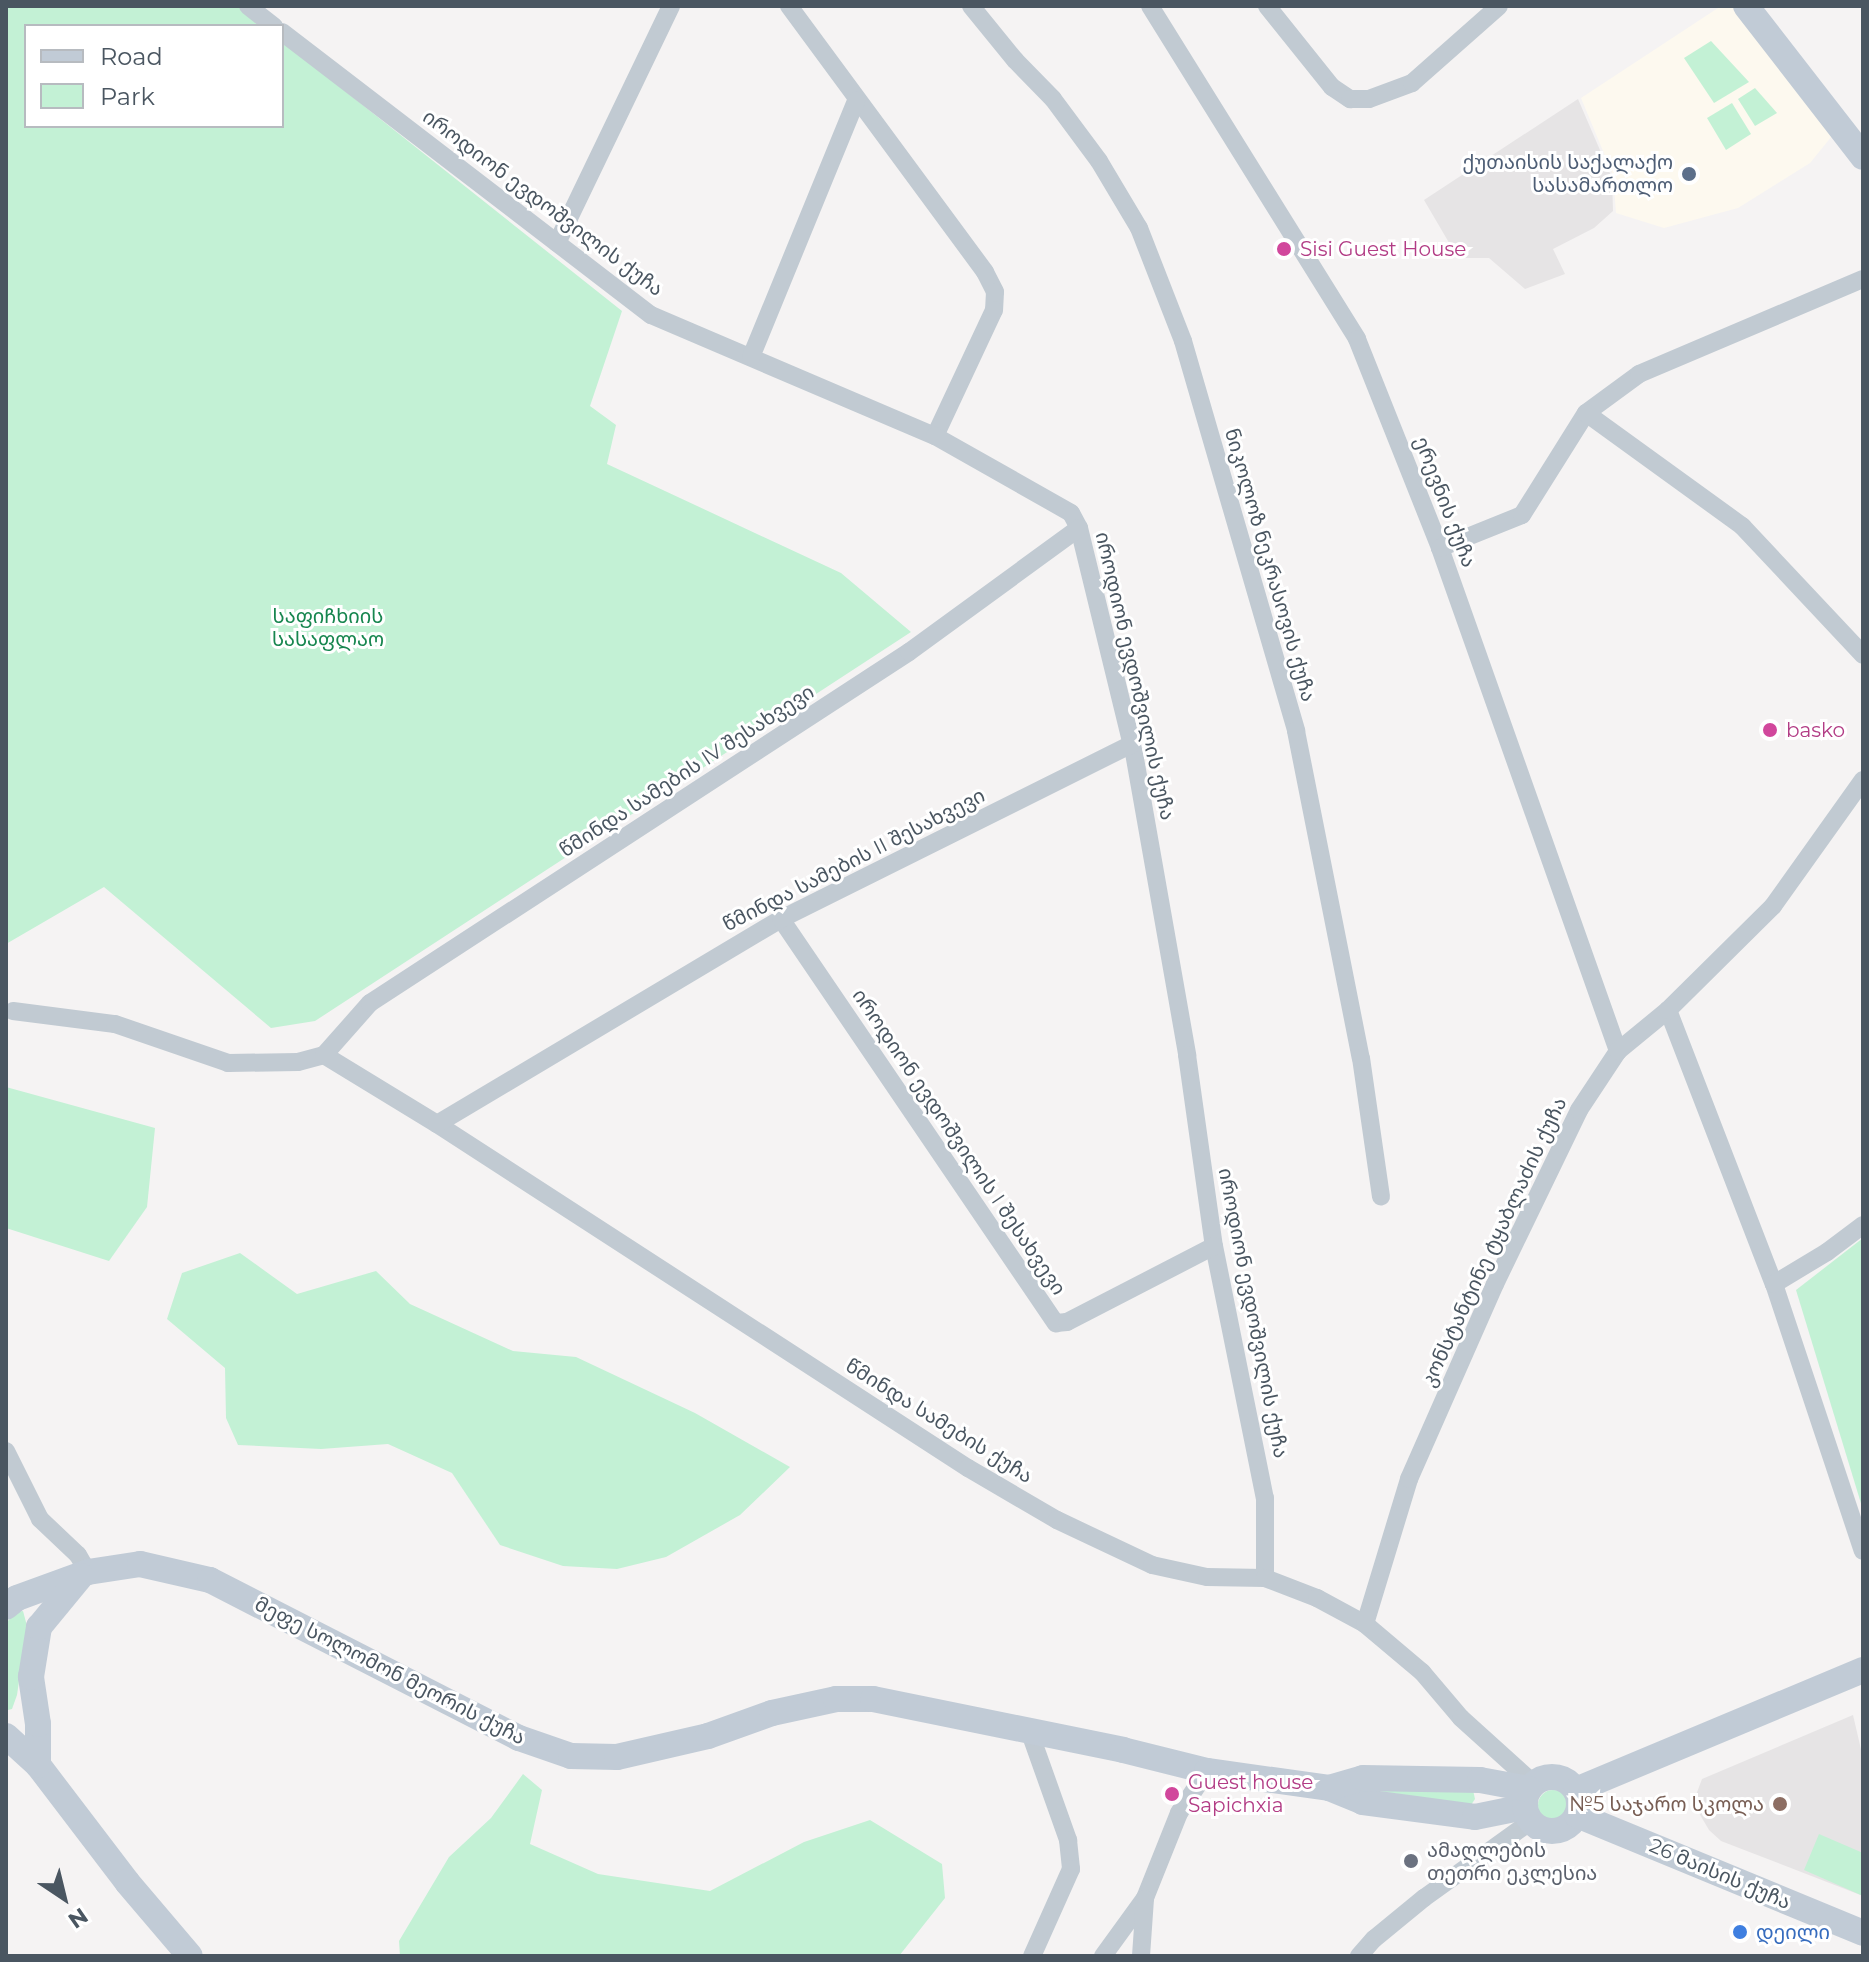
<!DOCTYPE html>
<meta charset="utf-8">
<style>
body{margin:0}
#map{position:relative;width:1869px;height:1962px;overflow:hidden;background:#f5f3f3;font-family:Montserrat,"Noto Sans Georgian",sans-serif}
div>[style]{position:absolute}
.commercial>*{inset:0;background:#fdf9ef}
.education>*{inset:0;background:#e6e4e5}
.green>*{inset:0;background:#c3f1d5}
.round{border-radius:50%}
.street>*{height:18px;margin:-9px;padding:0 9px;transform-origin:9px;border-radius:9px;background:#c1cad2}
.secondary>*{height:26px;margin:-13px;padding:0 13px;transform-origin:13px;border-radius:13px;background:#c1cbd6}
.secondary>.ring{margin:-13px;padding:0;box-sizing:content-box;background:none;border:26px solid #c1cbd6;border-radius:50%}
.dots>*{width:22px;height:22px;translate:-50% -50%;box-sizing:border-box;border:4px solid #fff;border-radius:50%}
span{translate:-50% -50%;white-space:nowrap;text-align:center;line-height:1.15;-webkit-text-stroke:6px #fff;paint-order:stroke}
.service-label{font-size:20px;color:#4e5e75}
.right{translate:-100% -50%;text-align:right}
.street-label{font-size:20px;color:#4a5661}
.hotel-label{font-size:20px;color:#b23c85}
.left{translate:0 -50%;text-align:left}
.park-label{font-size:20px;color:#17864f}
.education-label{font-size:20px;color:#785e54}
.worship-label{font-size:20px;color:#5b616d}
.shop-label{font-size:20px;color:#366cbe}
.frame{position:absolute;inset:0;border:8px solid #4a5661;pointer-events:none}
.legend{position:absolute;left:24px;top:24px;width:260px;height:104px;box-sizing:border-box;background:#fff;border:2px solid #b7bbc0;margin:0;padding:10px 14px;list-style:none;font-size:24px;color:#4a5661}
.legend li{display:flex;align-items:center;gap:16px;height:40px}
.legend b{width:40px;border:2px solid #b7bbc0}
.north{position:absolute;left:24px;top:1858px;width:80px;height:80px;-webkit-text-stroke:6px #fff;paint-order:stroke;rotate:145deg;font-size:22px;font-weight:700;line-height:32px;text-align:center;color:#4a5661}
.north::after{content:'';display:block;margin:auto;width:28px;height:36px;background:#4a5661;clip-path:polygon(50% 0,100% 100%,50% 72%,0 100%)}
</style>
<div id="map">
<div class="commercial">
<div style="clip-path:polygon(1721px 6px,1734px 6px,1832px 136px,1810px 163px,1738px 208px,1664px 228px,1616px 213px,1613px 175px,1581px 98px)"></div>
</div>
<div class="education">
<div style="clip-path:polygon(1578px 99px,1612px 178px,1613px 211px,1594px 228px,1553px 249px,1565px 274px,1525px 289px,1489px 258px,1458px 258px,1424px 200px)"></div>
<div style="clip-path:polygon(1853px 1715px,1863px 1758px,1863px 1896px,1721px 1841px,1709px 1830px,1699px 1813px,1696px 1795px,1702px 1779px)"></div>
</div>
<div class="green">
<div style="clip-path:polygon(6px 6px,237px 6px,263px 26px,26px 26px,26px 126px,282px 126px,282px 41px,622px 311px,590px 406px,616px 425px,607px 464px,841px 573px,911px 632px,315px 1021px,271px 1028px,104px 887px,6px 944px)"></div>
<div style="clip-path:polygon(1711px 41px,1749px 82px,1714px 103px,1684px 58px)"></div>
<div style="clip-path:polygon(1755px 88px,1777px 113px,1755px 126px,1738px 99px)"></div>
<div style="clip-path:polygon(1732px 103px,1751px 134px,1726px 150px,1707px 118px)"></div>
<div style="clip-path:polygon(6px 1087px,155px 1128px,147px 1207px,109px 1261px,6px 1228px)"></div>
<div style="clip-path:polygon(1863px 1238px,1863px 1510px,1796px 1290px)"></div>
<div style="clip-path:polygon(240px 1253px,297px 1294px,376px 1271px,410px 1304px,513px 1351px,576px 1357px,695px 1413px,790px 1467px,740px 1515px,666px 1557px,617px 1569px,563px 1566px,500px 1545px,452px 1473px,388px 1444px,321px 1449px,238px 1445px,226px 1418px,225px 1368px,167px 1319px,182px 1273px)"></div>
<div style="clip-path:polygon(23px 1611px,27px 1626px,17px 1695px,12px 1709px,8px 1710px,6px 1623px,16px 1612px)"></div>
<div style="clip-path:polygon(523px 1774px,542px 1790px,530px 1844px,598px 1874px,710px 1891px,804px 1842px,870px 1820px,942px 1864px,945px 1898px,899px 1956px,400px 1956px,399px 1941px,449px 1857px,491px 1818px)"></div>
<div style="clip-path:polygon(1364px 1789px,1473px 1790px,1475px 1799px,1471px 1805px)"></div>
<div class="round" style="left:1538px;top:1790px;width:30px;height:30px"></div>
<div style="clip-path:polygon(1819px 1834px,1863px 1853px,1863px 1896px,1804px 1870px)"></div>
</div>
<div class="street">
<div style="left:248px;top:6px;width:33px;rotate:38deg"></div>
<div style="left:789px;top:6px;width:330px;rotate:53.6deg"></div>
<div style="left:985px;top:272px;width:22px;rotate:63deg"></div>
<div style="left:995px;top:292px;width:18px;rotate:93deg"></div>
<div style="left:994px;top:310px;width:139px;rotate:115.1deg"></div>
<div style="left:971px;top:6px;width:70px;rotate:50.8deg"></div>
<div style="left:1015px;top:60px;width:54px;rotate:45.7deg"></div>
<div style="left:1053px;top:99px;width:77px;rotate:53.4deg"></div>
<div style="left:1099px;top:161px;width:78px;rotate:59.2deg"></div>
<div style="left:1139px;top:228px;width:121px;rotate:68.7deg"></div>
<div style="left:1183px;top:341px;width:406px;rotate:73.8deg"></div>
<div style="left:1296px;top:731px;width:333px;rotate:78.8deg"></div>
<div style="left:1361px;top:1058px;width:140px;rotate:81.8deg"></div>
<div style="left:1150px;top:6px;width:392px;rotate:58.1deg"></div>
<div style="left:1357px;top:339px;width:225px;rotate:68.3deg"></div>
<div style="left:1440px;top:548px;width:534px;rotate:70.51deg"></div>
<div style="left:1267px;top:6px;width:104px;rotate:51.3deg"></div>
<div style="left:1332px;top:87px;width:22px;rotate:34deg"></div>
<div style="left:1350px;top:99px;width:19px"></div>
<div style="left:1369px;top:99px;width:46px;rotate:-20.4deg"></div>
<div style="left:1412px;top:83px;width:116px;rotate:-41.5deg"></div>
<div style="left:282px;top:32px;width:465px;rotate:37.5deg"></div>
<div style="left:651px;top:315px;width:309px;rotate:23.1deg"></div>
<div style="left:935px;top:436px;width:156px;rotate:29.5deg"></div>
<div style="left:1071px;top:513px;width:17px;rotate:62deg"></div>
<div style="left:1079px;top:528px;width:232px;rotate:76.3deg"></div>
<div style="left:1134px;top:753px;width:307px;rotate:80deg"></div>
<div style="left:1187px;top:1055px;width:193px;rotate:82deg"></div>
<div style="left:1214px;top:1246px;width:257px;rotate:78.6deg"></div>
<div style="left:1265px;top:1498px;width:80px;rotate:90deg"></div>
<div style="left:557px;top:243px;width:263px;rotate:-64.3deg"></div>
<div style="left:751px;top:357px;width:277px;rotate:-67.7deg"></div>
<div style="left:1586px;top:413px;width:66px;rotate:-36.3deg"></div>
<div style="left:1639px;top:374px;width:243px;rotate:-23deg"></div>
<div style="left:1440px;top:548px;width:88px;rotate:-21.9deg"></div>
<div style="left:1522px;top:515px;width:120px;rotate:-57.9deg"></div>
<div style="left:1586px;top:413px;width:193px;rotate:35.9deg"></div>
<div style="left:1742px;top:526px;width:177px;rotate:46.8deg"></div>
<div style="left:781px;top:919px;width:489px;rotate:55.8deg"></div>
<div style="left:1056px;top:1323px;width:11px;rotate:-5deg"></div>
<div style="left:1067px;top:1322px;width:165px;rotate:-27.3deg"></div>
<div style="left:1668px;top:1010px;width:294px;rotate:68.9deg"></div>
<div style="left:1774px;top:1284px;width:281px;rotate:71.6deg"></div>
<div style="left:13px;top:1011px;width:103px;rotate:7.3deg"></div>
<div style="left:115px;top:1024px;width:120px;rotate:19deg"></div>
<div style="left:228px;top:1063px;width:70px;rotate:-0.8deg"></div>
<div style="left:298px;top:1062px;width:27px;rotate:-15deg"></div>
<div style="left:324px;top:1055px;width:132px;rotate:31.4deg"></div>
<div style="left:437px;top:1124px;width:633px;rotate:32.94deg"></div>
<div style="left:968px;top:1468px;width:103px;rotate:30.3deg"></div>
<div style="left:1057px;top:1520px;width:105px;rotate:25.3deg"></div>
<div style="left:1152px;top:1565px;width:56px;rotate:12.3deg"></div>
<div style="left:1207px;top:1577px;width:58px;rotate:1deg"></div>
<div style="left:1265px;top:1578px;width:56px;rotate:21deg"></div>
<div style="left:1317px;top:1598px;width:55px;rotate:28.4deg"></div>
<div style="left:1365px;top:1624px;width:75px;rotate:40.1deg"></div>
<div style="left:1422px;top:1672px;width:60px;rotate:49.7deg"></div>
<div style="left:1461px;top:1718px;width:97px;rotate:42.1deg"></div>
<div style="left:324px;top:1055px;width:69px;rotate:-48.5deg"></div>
<div style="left:370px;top:1003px;width:643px;rotate:-33.07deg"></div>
<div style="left:909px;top:652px;width:210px;rotate:-36.1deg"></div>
<div style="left:437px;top:1124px;width:400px;rotate:-30.8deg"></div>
<div style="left:781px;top:919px;width:392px;rotate:-26.5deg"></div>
<div style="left:1774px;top:1284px;width:62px;rotate:-31.1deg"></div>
<div style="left:1827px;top:1252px;width:45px;rotate:-36.9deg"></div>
<div style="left:6px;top:1451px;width:76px;rotate:63.4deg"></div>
<div style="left:40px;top:1519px;width:52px;rotate:43.5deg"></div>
<div style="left:78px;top:1555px;width:20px;rotate:60deg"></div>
<div style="left:1365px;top:1624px;width:152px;rotate:-73.1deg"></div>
<div style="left:1409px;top:1479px;width:213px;rotate:-66.2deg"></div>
<div style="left:1495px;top:1284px;width:193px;rotate:-64.2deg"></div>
<div style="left:1579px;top:1110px;width:71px;rotate:-56.5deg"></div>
<div style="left:1618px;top:1051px;width:65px;rotate:-39.4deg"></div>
<div style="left:1668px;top:1010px;width:148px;rotate:-44.7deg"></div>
<div style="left:1773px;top:906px;width:155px;rotate:-54.5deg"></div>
<div style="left:1030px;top:1733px;width:114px;rotate:70.4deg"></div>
<div style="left:1068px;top:1840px;width:29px;rotate:84deg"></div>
<div style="left:1071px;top:1869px;width:95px;rotate:114.1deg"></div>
<div style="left:1103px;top:1956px;width:72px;rotate:-54.1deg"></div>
<div style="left:1145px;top:1898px;width:92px;rotate:-68.2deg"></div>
<div style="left:1179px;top:1813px;width:50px;rotate:-56.3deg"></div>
<div style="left:1141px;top:1956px;width:57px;rotate:-86deg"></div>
<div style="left:1359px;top:1956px;width:23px;rotate:-49deg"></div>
<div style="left:1374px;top:1939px;width:65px;rotate:-39.4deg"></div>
<div style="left:1424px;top:1898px;width:132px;rotate:-35.7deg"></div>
</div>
<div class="secondary">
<div style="left:1746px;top:6px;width:191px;rotate:52.2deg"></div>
<div style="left:6px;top:1607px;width:14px;rotate:-39deg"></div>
<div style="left:17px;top:1598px;width:76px;rotate:-20.1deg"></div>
<div style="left:88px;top:1572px;width:53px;rotate:-8.7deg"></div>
<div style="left:140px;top:1564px;width:72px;rotate:12.9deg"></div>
<div style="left:210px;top:1580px;width:347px;rotate:27.1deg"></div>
<div style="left:519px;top:1738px;width:55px;rotate:19.1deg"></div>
<div style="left:571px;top:1756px;width:46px;rotate:1.2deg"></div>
<div style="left:617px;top:1757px;width:93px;rotate:-13deg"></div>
<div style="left:708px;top:1736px;width:68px;rotate:-19.8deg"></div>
<div style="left:772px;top:1713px;width:66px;rotate:-12.3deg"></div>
<div style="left:836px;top:1699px;width:37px"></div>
<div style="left:873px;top:1699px;width:255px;rotate:11.5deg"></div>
<div style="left:1123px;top:1750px;width:87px;rotate:14deg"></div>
<div style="left:1207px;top:1771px;width:123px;rotate:7.9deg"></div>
<div style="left:1329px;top:1788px;width:37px;rotate:22deg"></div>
<div style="left:1363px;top:1802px;width:113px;rotate:7.6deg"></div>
<div style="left:1475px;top:1817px;width:50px;rotate:-11.5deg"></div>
<div style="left:6px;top:1736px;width:43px;rotate:42.2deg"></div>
<div style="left:38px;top:1765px;width:147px;rotate:52.7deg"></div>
<div style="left:127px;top:1882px;width:97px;rotate:49.6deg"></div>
<div style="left:38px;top:1765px;width:41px;rotate:-90deg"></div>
<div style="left:38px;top:1724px;width:48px;rotate:-98.5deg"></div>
<div style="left:31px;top:1677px;width:51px;rotate:-80.9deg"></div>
<div style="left:39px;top:1627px;width:66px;rotate:-50.5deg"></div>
<div class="ring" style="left:1525px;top:1777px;width:28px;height:28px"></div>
<div style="left:1329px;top:1788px;width:35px;rotate:-16deg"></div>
<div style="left:1363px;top:1778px;width:117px;rotate:1deg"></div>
<div style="left:1480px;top:1780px;width:50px;rotate:10.4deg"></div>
<div style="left:1576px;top:1790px;width:311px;rotate:-22.7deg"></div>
<div style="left:1577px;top:1815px;width:309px;rotate:22.4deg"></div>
</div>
<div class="dots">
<div style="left:1689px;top:174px;background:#5c6f8a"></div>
<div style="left:1284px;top:249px;background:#d1479c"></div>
<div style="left:1770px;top:730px;background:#d1479c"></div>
<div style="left:1172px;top:1794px;background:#d1479c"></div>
<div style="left:1780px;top:1804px;background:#8d6e63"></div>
<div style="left:1411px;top:1861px;background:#6b7280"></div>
<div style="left:1740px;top:1932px;background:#3f7fe0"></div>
</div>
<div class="service-label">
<span class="right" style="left:1673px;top:174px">ქუთაისის საქალაქო<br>სასამართლო</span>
</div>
<div class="street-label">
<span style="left:543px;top:203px;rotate:37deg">იროდიონ ევდოშვილის ქუჩა</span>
<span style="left:1445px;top:502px;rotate:69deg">ერევნის ქუჩა</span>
<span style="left:1270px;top:565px;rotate:74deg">ნიკოლოზ ნეკრასოვის ქუჩა</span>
<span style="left:1135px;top:676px;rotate:77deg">იროდიონ ევდოშვილის ქუჩა</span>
<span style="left:687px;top:771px;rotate:-33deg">წმინდა სამების IV შესახვევი</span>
<span style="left:854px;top:860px;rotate:-27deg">წმინდა სამების II შესახვევი</span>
<span style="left:959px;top:1142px;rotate:56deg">იროდიონ ევდოშვილის I შესახვევი</span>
<span style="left:1494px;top:1242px;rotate:-65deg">კონსტანტინე ტყაბლაძის ქუჩა</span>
<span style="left:1253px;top:1313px;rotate:79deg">იროდიონ ევდოშვილის ქუჩა</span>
<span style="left:939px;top:1421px;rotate:32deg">წმინდა სამების ქუჩა</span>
<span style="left:390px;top:1671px;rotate:27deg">მეფე სოლომონ მეორის ქუჩა</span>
<span style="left:1720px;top:1874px;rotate:23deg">26 მაისის ქუჩა</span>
</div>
<div class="hotel-label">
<span class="left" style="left:1300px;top:249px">Sisi Guest House</span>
<span class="left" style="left:1786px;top:730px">basko</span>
<span class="left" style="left:1188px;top:1794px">Guest house<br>Sapichxia</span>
</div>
<div class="park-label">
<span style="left:328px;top:628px">საფიჩხიის<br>სასაფლაო</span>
</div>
<div class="education-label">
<span class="right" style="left:1764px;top:1804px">№5 საჯარო სკოლა</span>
</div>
<div class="worship-label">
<span class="left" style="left:1427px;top:1862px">ამაღლების<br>თეთრი ეკლესია</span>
</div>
<div class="shop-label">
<span class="left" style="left:1756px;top:1932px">დეილი</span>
</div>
<div class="frame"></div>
<ul class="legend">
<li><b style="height:10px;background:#c1cbd6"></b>Road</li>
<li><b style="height:22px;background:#c3f1d5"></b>Park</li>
</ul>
<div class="north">N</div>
</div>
